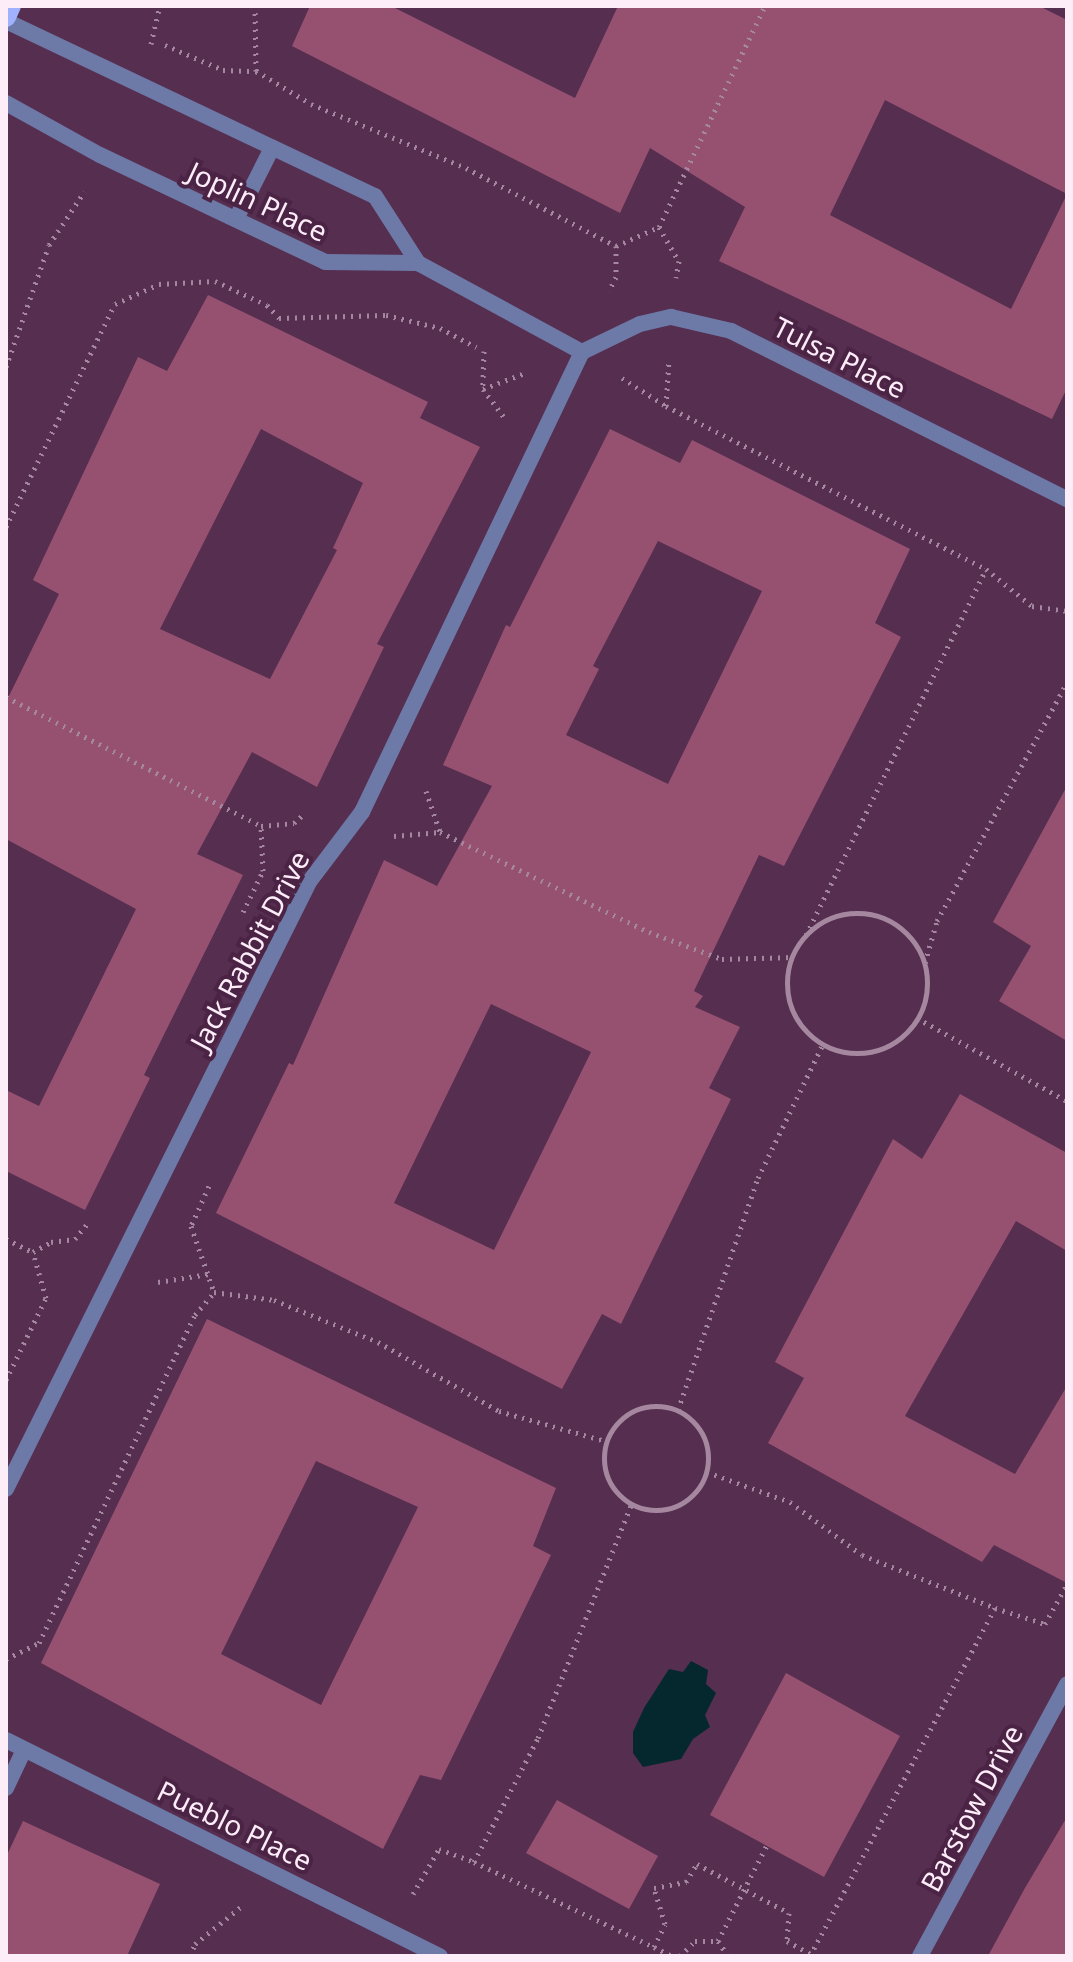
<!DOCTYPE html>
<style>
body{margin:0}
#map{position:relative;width:1073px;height:1962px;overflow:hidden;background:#562e50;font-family:"Noto Sans",sans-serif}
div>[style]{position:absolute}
.water>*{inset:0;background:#05282e}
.building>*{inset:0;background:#975170}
.path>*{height:5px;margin-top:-2.5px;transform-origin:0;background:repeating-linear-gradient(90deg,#a588a0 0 2px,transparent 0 8px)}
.path>.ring{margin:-2.5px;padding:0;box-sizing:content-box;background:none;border:5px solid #a588a0;border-radius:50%}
.lane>*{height:16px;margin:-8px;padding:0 8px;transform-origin:8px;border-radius:8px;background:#6d79a7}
.street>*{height:16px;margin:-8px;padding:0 8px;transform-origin:8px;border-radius:8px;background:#6d79a7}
.primary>*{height:20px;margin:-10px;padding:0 10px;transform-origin:10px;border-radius:10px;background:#a0b2fd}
span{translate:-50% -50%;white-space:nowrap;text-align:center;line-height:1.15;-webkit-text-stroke:8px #4b2445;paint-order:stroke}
.street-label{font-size:28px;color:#fdedf9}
.frame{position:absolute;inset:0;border:8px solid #fdedf9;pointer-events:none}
</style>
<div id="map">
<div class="water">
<div style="clip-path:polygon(691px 1661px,708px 1670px,706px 1684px,716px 1693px,705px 1715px,710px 1727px,693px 1739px,681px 1759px,643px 1767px,633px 1753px,633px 1732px,644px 1708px,669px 1669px,683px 1672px)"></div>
</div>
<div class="building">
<div style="clip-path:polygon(evenodd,310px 6px,391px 6px,575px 98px,618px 6px,1039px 6px,1067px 20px,1067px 388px,1052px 419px,719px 261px,745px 207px,650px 148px,620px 213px,292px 46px,310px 6px,885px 100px,1067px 194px,1011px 309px,830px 215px,885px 100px)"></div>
<div style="clip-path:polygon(evenodd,208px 295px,428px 402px,420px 418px,480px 447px,377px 644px,384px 647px,317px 787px,252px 752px,197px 854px,243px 875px,144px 1075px,150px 1078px,85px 1210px,6px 1171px,6px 1090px,39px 1106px,136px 909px,6px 839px,6px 702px,59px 594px,33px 580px,138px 357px,167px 371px,208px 295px,261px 429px,363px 483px,333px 548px,337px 550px,270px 679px,160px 629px,261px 429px)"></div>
<div style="clip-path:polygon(evenodd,610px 429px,680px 463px,692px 440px,910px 549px,875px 623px,901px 637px,784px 866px,759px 855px,694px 991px,703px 996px,695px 1007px,740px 1027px,709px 1088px,731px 1099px,621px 1324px,602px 1314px,562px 1389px,216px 1213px,289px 1063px,293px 1065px,384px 860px,437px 886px,492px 786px,443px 765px,506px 625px,510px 627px,610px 429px,658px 541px,762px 591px,668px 784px,566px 735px,599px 669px,593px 666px,658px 541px,610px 429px,491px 1004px,591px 1052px,494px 1250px,394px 1203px,491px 1004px)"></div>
<div style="clip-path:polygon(1067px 786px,1067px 1041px,999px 1001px,1031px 946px,993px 922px)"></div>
<div style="clip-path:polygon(960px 1094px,1067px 1153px,1067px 1251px,1016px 1221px,905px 1416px,1015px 1474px,1067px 1386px,1067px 1583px,994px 1545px,982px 1562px,768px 1443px,804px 1378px,775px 1362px,893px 1139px,922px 1159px)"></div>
<div style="clip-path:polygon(evenodd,207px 1319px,556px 1488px,533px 1546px,551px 1555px,441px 1780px,420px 1775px,383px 1849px,41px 1663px,207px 1319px,316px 1461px,418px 1507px,321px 1705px,221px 1654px,316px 1461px)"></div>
<div style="clip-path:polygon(786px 1673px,900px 1736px,824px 1877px,710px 1815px)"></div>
<div style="clip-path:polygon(557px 1800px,658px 1856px,629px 1909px,526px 1853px)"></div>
<div style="clip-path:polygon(1067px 1817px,1067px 1956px,988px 1956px,1025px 1888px)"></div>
<div style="clip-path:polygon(23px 1821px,160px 1884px,127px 1956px,6px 1956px,6px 1857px)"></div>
</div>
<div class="path">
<div style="left:151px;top:44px;width:39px;rotate:-77deg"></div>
<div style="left:165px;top:45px;width:63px;rotate:23.3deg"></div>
<div style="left:223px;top:70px;width:33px;rotate:2deg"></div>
<div style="left:256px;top:71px;width:65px;rotate:-90.9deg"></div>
<div style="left:256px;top:71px;width:64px;rotate:31deg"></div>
<div style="left:311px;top:104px;width:168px;rotate:22.4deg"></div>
<div style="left:466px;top:168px;width:169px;rotate:27.5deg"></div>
<div style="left:616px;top:246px;width:31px;rotate:90deg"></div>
<div style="left:616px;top:277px;width:16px;rotate:117deg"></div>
<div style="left:659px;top:227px;width:245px;rotate:-64.4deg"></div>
<div style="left:616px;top:246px;width:47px;rotate:-23.8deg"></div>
<div style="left:659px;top:227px;width:39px;rotate:60deg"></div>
<div style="left:679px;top:261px;width:17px;rotate:100deg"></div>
<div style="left:484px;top:351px;width:38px;rotate:92deg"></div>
<div style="left:483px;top:389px;width:34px;rotate:53deg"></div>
<div style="left:6px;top:367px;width:129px;rotate:-70.6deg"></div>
<div style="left:49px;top:245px;width:64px;rotate:-56.6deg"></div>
<div style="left:622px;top:378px;width:52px;rotate:32.5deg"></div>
<div style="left:666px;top:406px;width:359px;rotate:27deg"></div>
<div style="left:483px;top:389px;width:45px;rotate:-20.9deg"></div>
<div style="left:666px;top:406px;width:46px;rotate:-86.3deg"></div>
<div style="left:6px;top:527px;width:248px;rotate:-64deg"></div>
<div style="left:115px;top:304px;width:48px;rotate:-24.4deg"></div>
<div style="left:159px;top:284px;width:56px;rotate:-3.1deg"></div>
<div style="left:215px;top:281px;width:57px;rotate:24.8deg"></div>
<div style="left:267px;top:305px;width:18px;rotate:47deg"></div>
<div style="left:279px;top:318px;width:107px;rotate:-1.6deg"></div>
<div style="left:386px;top:315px;width:56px;rotate:13.5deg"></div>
<div style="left:440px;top:328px;width:41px;rotate:27.8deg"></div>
<div style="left:6px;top:697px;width:286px;rotate:26.8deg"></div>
<div style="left:261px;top:826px;width:33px;rotate:-5deg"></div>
<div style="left:294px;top:823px;width:12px;rotate:-42deg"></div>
<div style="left:426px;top:791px;width:43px;rotate:71.1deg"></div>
<div style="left:440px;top:832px;width:232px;rotate:25.6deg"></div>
<div style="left:649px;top:932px;width:78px;rotate:20.3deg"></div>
<div style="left:722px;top:959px;width:70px;rotate:-1.6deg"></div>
<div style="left:394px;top:836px;width:46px;rotate:-5deg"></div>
<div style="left:243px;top:912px;width:46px;rotate:-64deg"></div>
<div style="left:263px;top:871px;width:45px;rotate:-92.5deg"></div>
<div class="ring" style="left:787px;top:913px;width:135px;height:135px"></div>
<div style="left:806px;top:935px;width:408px;rotate:-63.8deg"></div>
<div style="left:986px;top:569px;width:59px;rotate:38.8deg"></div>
<div style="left:1032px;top:606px;width:35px;rotate:8deg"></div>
<div style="left:925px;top:963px;width:44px;rotate:-74.1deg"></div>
<div style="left:937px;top:921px;width:271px;rotate:-61.4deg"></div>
<div style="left:917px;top:1018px;width:171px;rotate:29deg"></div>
<div style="left:209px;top:1186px;width:44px;rotate:114.2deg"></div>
<div style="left:191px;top:1226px;width:70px;rotate:70.8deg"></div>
<div style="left:6px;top:1239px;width:30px;rotate:26deg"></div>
<div style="left:33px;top:1252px;width:21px;rotate:-29deg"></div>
<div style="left:51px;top:1242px;width:24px;rotate:-7deg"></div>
<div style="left:75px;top:1239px;width:22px;rotate:-51deg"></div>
<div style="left:158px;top:1282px;width:51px;rotate:-9.1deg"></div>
<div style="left:6px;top:1380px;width:91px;rotate:-64deg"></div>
<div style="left:46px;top:1298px;width:48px;rotate:-105.8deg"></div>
<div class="ring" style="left:604px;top:1406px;width:99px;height:99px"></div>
<div style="left:678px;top:1410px;width:245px;rotate:-71deg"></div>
<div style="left:758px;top:1178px;width:149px;rotate:-64.1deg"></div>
<div style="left:707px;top:1472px;width:88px;rotate:19.9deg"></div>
<div style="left:790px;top:1502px;width:89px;rotate:36.4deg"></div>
<div style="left:862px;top:1555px;width:143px;rotate:21.7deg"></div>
<div style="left:995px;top:1608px;width:394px;rotate:118deg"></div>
<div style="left:995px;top:1608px;width:52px;rotate:17.7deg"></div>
<div style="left:1045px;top:1624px;width:46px;rotate:-61.2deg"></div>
<div style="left:6px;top:1659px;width:37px;rotate:-26deg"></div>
<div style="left:39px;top:1643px;width:363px;rotate:-64.6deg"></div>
<div style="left:195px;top:1315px;width:30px;rotate:-50deg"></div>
<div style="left:214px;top:1292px;width:61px;rotate:7.6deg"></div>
<div style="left:274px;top:1300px;width:112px;rotate:22deg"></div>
<div style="left:378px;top:1342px;width:139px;rotate:29.7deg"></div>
<div style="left:499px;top:1411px;width:111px;rotate:15.7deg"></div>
<div style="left:474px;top:1862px;width:199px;rotate:25.3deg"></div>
<div style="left:654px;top:1947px;width:25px;rotate:-64deg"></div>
<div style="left:665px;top:1924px;width:38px;rotate:-107deg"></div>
<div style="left:654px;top:1888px;width:33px;rotate:-11deg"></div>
<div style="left:686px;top:1882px;width:21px;rotate:-59deg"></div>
<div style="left:697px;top:1864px;width:104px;rotate:28deg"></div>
<div style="left:789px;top:1913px;width:28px;rotate:94deg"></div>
<div style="left:787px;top:1941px;width:29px;rotate:29deg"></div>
<div style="left:413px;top:1894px;width:52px;rotate:-60deg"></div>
<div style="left:439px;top:1849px;width:37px;rotate:20deg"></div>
<div style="left:474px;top:1862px;width:140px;rotate:-62.7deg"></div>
<div style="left:538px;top:1738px;width:251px;rotate:-68.2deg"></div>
<div style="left:718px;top:1941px;width:108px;rotate:-63deg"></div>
<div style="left:654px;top:1947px;width:20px;rotate:27deg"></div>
<div style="left:190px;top:1956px;width:13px;rotate:-67deg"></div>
<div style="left:195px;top:1944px;width:60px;rotate:-39deg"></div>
<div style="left:680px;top:1956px;width:21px;rotate:-45deg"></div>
<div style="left:695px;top:1941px;width:23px"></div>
<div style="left:718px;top:1941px;width:18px;rotate:56deg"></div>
</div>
<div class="lane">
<div style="left:6px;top:1788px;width:42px;rotate:-64.7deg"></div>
</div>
<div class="street">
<div style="left:6px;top:21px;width:408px;rotate:25.4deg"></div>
<div style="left:375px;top:196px;width:80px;rotate:57.3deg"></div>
<div style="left:6px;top:103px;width:107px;rotate:29deg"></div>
<div style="left:100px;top:155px;width:249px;rotate:25.4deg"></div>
<div style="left:325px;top:262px;width:93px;rotate:0.6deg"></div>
<div style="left:418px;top:263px;width:187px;rotate:28.5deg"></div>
<div style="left:236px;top:219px;width:80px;rotate:-63.1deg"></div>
<div style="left:582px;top:352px;width:64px;rotate:-25.8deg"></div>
<div style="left:640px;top:324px;width:32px;rotate:-13deg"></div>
<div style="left:671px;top:317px;width:62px;rotate:13.1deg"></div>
<div style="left:731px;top:331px;width:376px;rotate:26.6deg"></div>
<div style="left:6px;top:1489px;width:678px;rotate:-63.47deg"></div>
<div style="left:309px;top:882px;width:88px;rotate:-52.9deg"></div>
<div style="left:362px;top:812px;width:510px;rotate:-64.44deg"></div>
<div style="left:6px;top:1740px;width:485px;rotate:26.5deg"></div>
<div style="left:920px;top:1956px;width:309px;rotate:-61.6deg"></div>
</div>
<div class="primary">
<div style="left:6px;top:17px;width:12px;rotate:-66deg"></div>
</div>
<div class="street-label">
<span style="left:258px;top:201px;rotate:25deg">Joplin Place</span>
<span style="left:840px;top:357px;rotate:27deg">Tulsa Place</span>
<span style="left:249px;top:950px;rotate:-62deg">Jack Rabbit Drive</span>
<span style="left:971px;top:1808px;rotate:-62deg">Barstow Drive</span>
<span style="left:235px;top:1825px;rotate:26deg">Pueblo Place</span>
</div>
<div class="frame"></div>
</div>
